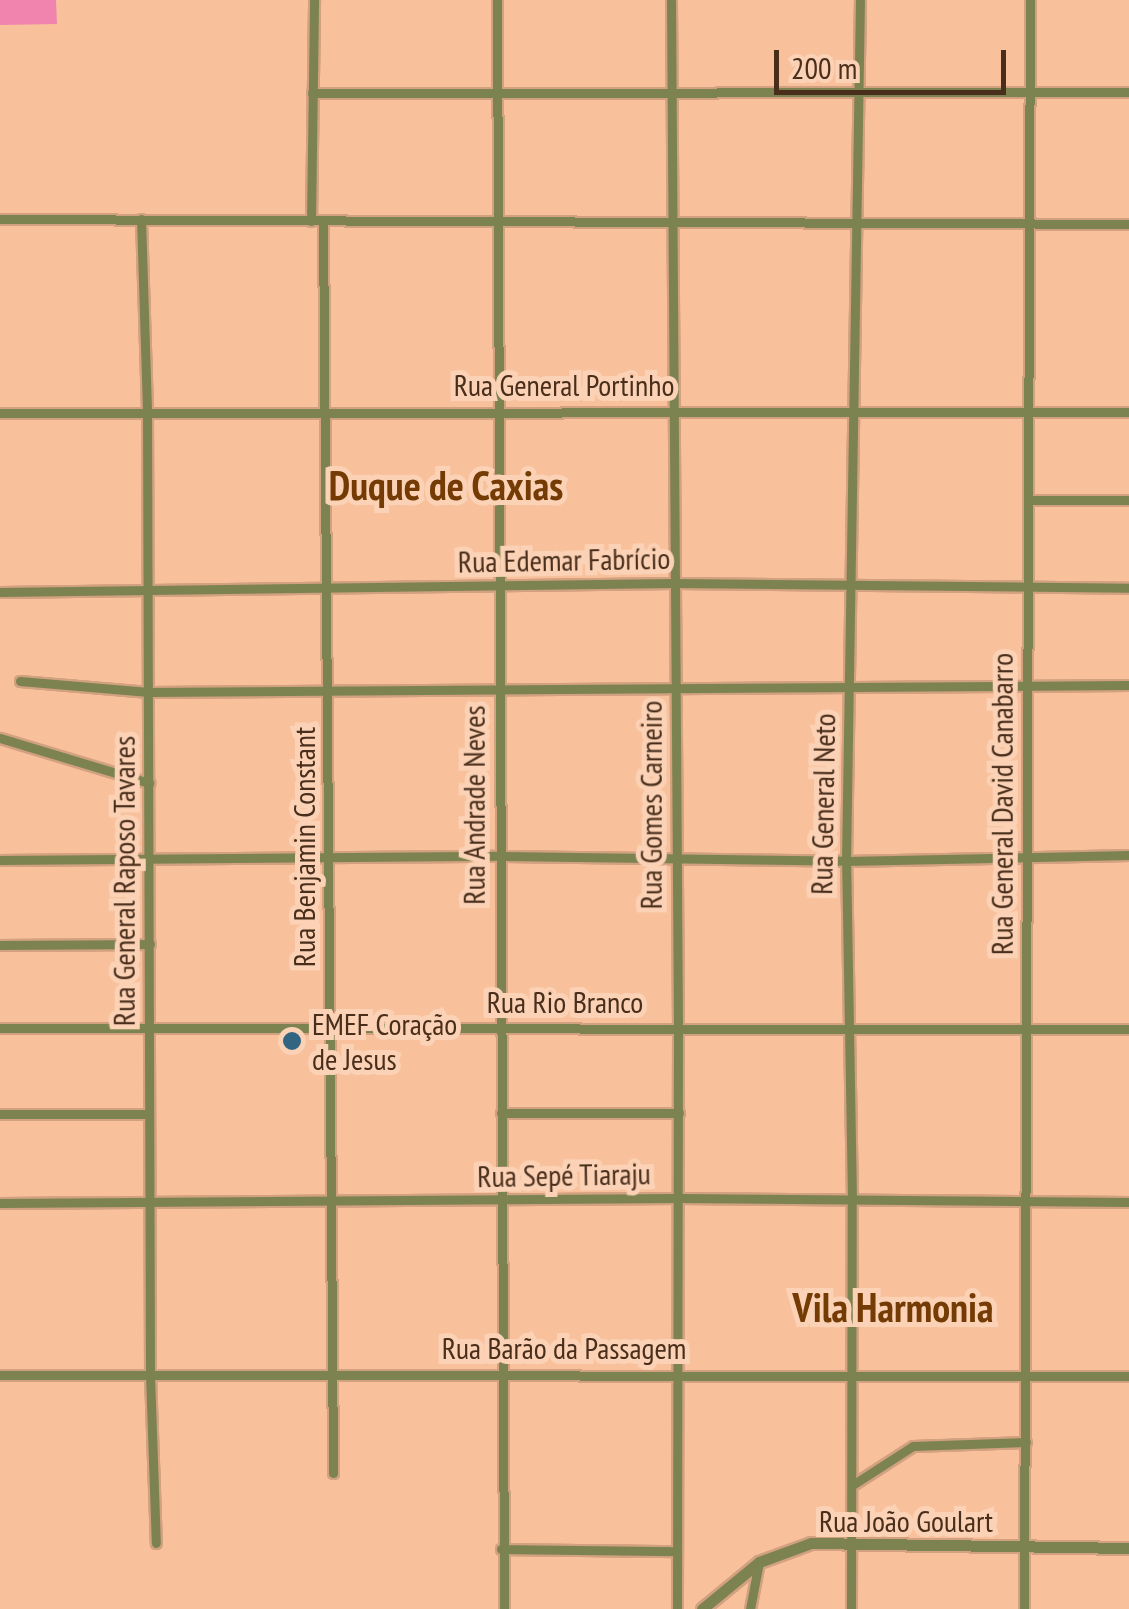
<!DOCTYPE html>
<meta charset="utf-8">
<style>
body{margin:0}
#map{position:relative;width:1129px;height:1609px;overflow:hidden;background:#f8c19c;font-family:"PT Sans Narrow",sans-serif}
div>[style]{position:absolute}
.green>*{inset:0;background:#f183af}
.roads{filter:drop-shadow(2px 0 #d2a180) drop-shadow(-2px 0 #d2a180) drop-shadow(0 2px #d2a180) drop-shadow(0 -2px #d2a180)}
.minor>*{height:9px;margin:-4.5px;padding:0 4.5px;transform-origin:4.5px;border-radius:4.5px;background:#7c8351}
.tertiary>*{height:11px;margin:-5.5px;padding:0 5.5px;transform-origin:5.5px;border-radius:5.5px;background:#7c8351}
.dots>*{width:28px;height:28px;translate:-50% -50%;box-sizing:border-box;border:5px solid #fbd2b6;border-radius:50%}
span{translate:-50% -50%;white-space:nowrap;text-align:center;line-height:1.15;-webkit-text-stroke:10px #fbd2b6;paint-order:stroke}
.street-label{font-size:30px;color:#492e1b}
.poi-label{font-size:30px;color:#492e1b}
.left{translate:0 -50%;text-align:left}
.district-label{font-size:40px;color:#743b04;font-weight:700}
.scale{position:absolute;left:774px;top:50px;width:232px;height:45px;box-sizing:border-box;border:5px solid #492e1b;border-top:0;padding-left:12px;font-size:30px;line-height:35px;white-space:nowrap;color:#492e1b;-webkit-text-stroke:8px #fbd2b6;paint-order:stroke}
</style>
<div id="map">
<div class="green">
<div style="clip-path:polygon(0 0,56px 0,57px 24px,0 25px)"></div>
</div>
<div class="roads">
<div class="minor">
<div style="left:497px;top:0;width:1609px;rotate:89.75deg"></div>
<div style="left:671px;top:0;width:1028px;rotate:89.61deg"></div>
<div style="left:678px;top:1028px;width:581px;rotate:90.1deg"></div>
<div style="left:312px;top:93px;width:817px;rotate:-0.07deg"></div>
<div style="left:0;top:219px;width:1129px;rotate:0.25deg"></div>
<div style="left:141px;top:219px;width:193px;rotate:88.2deg"></div>
<div style="left:147px;top:412px;width:963px;rotate:89.82deg"></div>
<div style="left:150px;top:1375px;width:168px;rotate:88deg"></div>
<div style="left:311px;top:221px;width:221px;rotate:-89.2deg"></div>
<div style="left:323px;top:221px;width:1252px;rotate:89.54deg"></div>
<div style="left:0;top:413px;width:1129px;rotate:-0.05deg"></div>
<div style="left:1028px;top:500px;width:101px"></div>
<div style="left:0;top:592px;width:674px;rotate:-0.77deg"></div>
<div style="left:674px;top:583px;width:455px;rotate:0.6deg"></div>
<div style="left:20px;top:681px;width:129px;rotate:4.9deg"></div>
<div style="left:149px;top:692px;width:980px;rotate:-0.41deg"></div>
<div style="left:0;top:738px;width:156px;rotate:16.8deg"></div>
<div style="left:0;top:860px;width:499px;rotate:-0.5deg"></div>
<div style="left:499px;top:856px;width:347px;rotate:0.8deg"></div>
<div style="left:846px;top:861px;width:283px;rotate:-1.2deg"></div>
<div style="left:0;top:945px;width:150px;rotate:-0.4deg"></div>
<div style="left:0;top:1028px;width:1129px;rotate:0.05deg"></div>
<div style="left:501px;top:1113px;width:178px"></div>
<div style="left:0;top:1114px;width:149px"></div>
<div style="left:0;top:1203px;width:678px;rotate:-0.42deg"></div>
<div style="left:678px;top:1198px;width:451px;rotate:0.5deg"></div>
<div style="left:0;top:1375px;width:1129px;rotate:0.05deg"></div>
<div style="left:854px;top:1484px;width:70px;rotate:-32.8deg"></div>
<div style="left:913px;top:1446px;width:113px;rotate:-2deg"></div>
<div style="left:501px;top:1549px;width:175px;rotate:0.7deg"></div>
<div style="left:750px;top:1609px;width:48px;rotate:-79.2deg"></div>
<div style="left:851px;top:1609px;width:410px;rotate:-89.9deg"></div>
<div style="left:852px;top:1199px;width:338px;rotate:-91deg"></div>
<div style="left:846px;top:861px;width:861px;rotate:-89.07deg"></div>
<div style="left:1024px;top:1609px;width:1609px;rotate:-89.79deg"></div>
</div>
<div class="tertiary">
<div style="left:702px;top:1609px;width:74px;rotate:-39.5deg"></div>
<div style="left:759px;top:1562px;width:55px;rotate:-20.1deg"></div>
<div style="left:811px;top:1543px;width:318px;rotate:0.9deg"></div>
</div>
</div>
<div class="dots">
<div style="left:292px;top:1041px;background:#326582"></div>
</div>
<div class="street-label">
<span style="left:564px;top:385px">Rua General Portinho</span>
<span style="left:564px;top:560px;rotate:-1deg">Rua Edemar Fabrício</span>
<span style="left:823px;top:804px;rotate:-89deg">Rua General Neto</span>
<span style="left:1002px;top:804px;rotate:-90deg">Rua General David Canabarro</span>
<span style="left:474px;top:805px;rotate:-90deg">Rua Andrade Neves</span>
<span style="left:651px;top:805px;rotate:-90deg">Rua Gomes Carneiro</span>
<span style="left:304px;top:847px;rotate:-90deg">Rua Benjamin Constant</span>
<span style="left:124px;top:881px;rotate:-90deg">Rua General Raposo Tavares</span>
<span style="left:565px;top:1002px">Rua Rio Branco</span>
<span style="left:564px;top:1175px;rotate:-1deg">Rua Sepé Tiaraju</span>
<span style="left:564px;top:1348px">Rua Barão da Passagem</span>
<span style="left:906px;top:1521px">Rua João Goulart</span>
</div>
<div class="poi-label">
<span class="left" style="left:312px;top:1041px">EMEF Coração<br>de Jesus</span>
</div>
<div class="district-label">
<span style="left:446px;top:485px">Duque de Caxias</span>
<span style="left:893px;top:1307px">Vila Harmonia</span>
</div>
<div class="scale">200 m</div>
</div>
